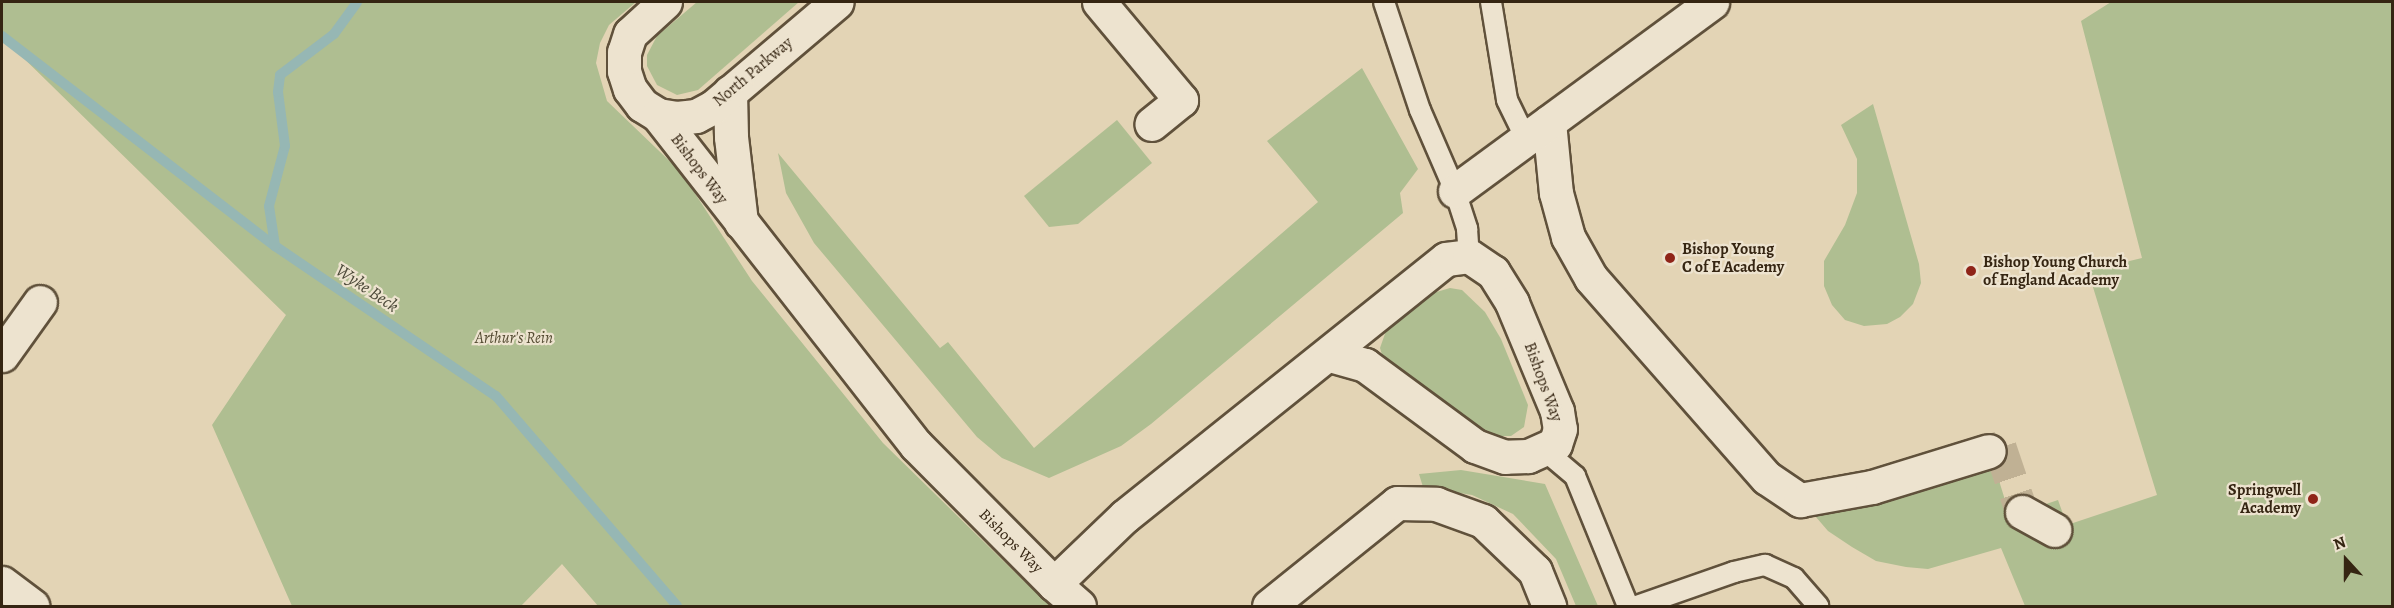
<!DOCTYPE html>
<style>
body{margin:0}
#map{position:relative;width:2394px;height:608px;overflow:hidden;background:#e3d4b5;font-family:Alegreya,serif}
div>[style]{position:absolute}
.green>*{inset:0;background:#afbe91}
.stream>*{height:10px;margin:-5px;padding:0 5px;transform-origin:5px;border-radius:5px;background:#96b7b4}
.street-tunnel>*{height:33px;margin-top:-16.5px;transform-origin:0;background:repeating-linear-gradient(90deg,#c0b194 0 33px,transparent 0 49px)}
.roads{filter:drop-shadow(2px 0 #60513b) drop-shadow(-2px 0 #60513b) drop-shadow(0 2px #60513b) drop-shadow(0 -2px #60513b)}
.lane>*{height:20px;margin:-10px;padding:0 10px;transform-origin:10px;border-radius:10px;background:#ede3cf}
.street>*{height:33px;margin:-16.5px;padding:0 16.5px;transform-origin:16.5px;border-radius:16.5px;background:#ede3cf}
.secondary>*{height:33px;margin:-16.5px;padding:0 16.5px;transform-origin:16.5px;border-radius:16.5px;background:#ede3cf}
.dots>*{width:16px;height:16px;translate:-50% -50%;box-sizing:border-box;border:3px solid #ede3cf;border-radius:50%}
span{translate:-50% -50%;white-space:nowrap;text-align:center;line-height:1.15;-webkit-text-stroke:4.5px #ede3cf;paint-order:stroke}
.street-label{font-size:16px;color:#352512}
.poi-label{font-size:16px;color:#352512;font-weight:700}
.left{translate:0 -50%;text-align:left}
.right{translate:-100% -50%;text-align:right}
.park-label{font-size:16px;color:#544b32;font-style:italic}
.water-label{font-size:18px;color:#4d4a3a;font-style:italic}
.frame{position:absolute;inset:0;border:3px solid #352512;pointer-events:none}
.north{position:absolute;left:2316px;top:530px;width:60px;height:60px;-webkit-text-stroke:4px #ede3cf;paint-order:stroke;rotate:339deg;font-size:16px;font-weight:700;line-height:24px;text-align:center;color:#352512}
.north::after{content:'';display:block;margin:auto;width:21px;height:27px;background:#352512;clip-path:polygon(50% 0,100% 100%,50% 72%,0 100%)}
</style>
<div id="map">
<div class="green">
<div style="clip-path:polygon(2px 2px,636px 2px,609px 25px,600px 43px,596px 63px,607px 101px,681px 172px,752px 281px,883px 443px,1027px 584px,1058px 606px,598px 606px,562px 564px,521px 606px,292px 606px,212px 425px,286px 315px,2px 37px)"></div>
<div style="clip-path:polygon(697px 2px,799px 2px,698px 90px,677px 95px,657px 85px,647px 66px,647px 55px,657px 36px)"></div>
<div style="clip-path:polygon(2111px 2px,2392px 2px,2392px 606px,2025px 606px,2001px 548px,1928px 569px,1906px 567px,1876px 561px,1852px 547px,1828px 531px,1810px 510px,1987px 442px,2010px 516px,2058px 500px,2067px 525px,2157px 495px,2088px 271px,2142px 258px,2081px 21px)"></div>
<div style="clip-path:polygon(1362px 68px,1418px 169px,1400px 193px,1403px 213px,1151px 424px,1121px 446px,1049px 478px,1002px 458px,977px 437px,814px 243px,786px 193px,778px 153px,940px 348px,948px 342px,1034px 448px,1318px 202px,1267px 141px)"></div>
<div style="clip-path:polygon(1873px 104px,1919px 264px,1921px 283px,1913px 304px,1900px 317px,1887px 324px,1864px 326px,1845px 320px,1832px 305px,1824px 286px,1824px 261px,1845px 225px,1857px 193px,1857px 159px,1841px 125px)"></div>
<div style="clip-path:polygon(1117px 120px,1152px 163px,1078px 224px,1049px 227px,1024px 196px)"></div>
<div style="clip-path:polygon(1450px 288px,1462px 290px,1485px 312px,1501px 339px,1528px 405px,1524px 427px,1511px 436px,1496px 436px,1464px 425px,1383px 358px,1380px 348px,1387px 328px,1399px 311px,1416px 298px)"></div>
<div style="clip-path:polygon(1461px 470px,1545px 484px,1598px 606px,1576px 606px,1556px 559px,1513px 514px,1472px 495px,1423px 487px,1419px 474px)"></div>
</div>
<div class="stream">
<div style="left:2px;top:36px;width:344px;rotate:37.6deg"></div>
<div style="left:275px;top:246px;width:267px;rotate:34.2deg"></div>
<div style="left:496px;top:396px;width:277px;rotate:49.2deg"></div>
<div style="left:275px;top:246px;width:40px;rotate:-98.5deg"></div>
<div style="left:269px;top:206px;width:62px;rotate:-75.1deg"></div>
<div style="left:285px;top:146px;width:54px;rotate:-97.4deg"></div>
<div style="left:278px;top:92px;width:17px;rotate:-83deg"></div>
<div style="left:280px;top:75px;width:68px;rotate:-37.2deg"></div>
<div style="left:334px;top:34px;width:39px;rotate:-54deg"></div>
</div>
<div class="street-tunnel">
<div style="left:1989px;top:451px;width:12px;rotate:-20deg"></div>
<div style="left:2000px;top:447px;width:69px;rotate:71.3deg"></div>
</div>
<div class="roads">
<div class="lane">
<div style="left:1384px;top:2px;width:114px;rotate:71.6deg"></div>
<div style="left:1420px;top:110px;width:88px;rotate:66.6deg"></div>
<div style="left:1455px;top:191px;width:40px;rotate:72deg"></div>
<div style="left:1467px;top:229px;width:27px;rotate:86deg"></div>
<div style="left:1491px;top:2px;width:99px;rotate:80.7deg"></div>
<div style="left:1507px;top:100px;width:43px;rotate:64deg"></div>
<div style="left:1543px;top:449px;width:42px;rotate:40.2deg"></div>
<div style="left:1575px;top:476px;width:140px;rotate:67.8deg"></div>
<div style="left:1637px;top:606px;width:103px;rotate:-19.3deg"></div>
<div style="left:1734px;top:572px;width:32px;rotate:-13deg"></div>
<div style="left:1765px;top:565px;width:32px;rotate:24deg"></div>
<div style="left:1794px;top:578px;width:37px;rotate:49deg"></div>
</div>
<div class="street">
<div style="left:1099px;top:2px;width:128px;rotate:50.1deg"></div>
<div style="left:1181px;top:100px;width:38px;rotate:141deg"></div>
<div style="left:730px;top:92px;width:45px;rotate:88.7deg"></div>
<div style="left:731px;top:137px;width:86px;rotate:83.3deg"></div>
<div style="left:658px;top:115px;width:419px;rotate:52deg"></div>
<div style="left:916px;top:445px;width:196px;rotate:45.2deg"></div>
<div style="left:1054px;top:584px;width:98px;rotate:-43.8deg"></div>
<div style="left:1125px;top:516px;width:411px;rotate:-38.7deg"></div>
<div style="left:1446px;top:259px;width:23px;rotate:-7deg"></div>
<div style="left:1469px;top:256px;width:29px;rotate:34deg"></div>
<div style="left:1493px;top:272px;width:36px;rotate:58deg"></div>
<div style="left:1512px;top:303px;width:117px;rotate:67.4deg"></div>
<div style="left:1557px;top:411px;width:18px;rotate:81deg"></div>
<div style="left:1560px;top:429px;width:16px;rotate:108deg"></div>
<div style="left:1555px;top:444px;width:30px;rotate:156deg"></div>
<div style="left:1528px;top:456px;width:23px;rotate:178deg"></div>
<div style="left:1505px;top:457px;width:32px;rotate:-160deg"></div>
<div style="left:1475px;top:446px;width:137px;rotate:-143.6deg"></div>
<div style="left:1365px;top:365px;width:37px;rotate:-164deg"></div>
<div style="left:1549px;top:122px;width:71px;rotate:84.4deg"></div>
<div style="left:1556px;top:193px;width:46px;rotate:74.7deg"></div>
<div style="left:1568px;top:237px;width:47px;rotate:60.7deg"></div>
<div style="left:1591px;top:278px;width:266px;rotate:48.7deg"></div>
<div style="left:1767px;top:478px;width:40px;rotate:34deg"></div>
<div style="left:1800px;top:500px;width:73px;rotate:-10.2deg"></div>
<div style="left:1872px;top:487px;width:122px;rotate:-17.1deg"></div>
<div style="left:1455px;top:191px;width:319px;rotate:-36.3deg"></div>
<div style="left:2px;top:355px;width:65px;rotate:-54.4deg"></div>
<div style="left:2022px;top:512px;width:37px;rotate:29deg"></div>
<div style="left:2px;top:583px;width:38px;rotate:37deg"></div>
<div style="left:1054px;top:584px;width:33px;rotate:41deg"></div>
<div style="left:1269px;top:606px;width:164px;rotate:-38.8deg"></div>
<div style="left:1397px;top:503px;width:39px;rotate:1deg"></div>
<div style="left:1436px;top:504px;width:50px;rotate:19.9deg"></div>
<div style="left:1483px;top:521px;width:72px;rotate:43.9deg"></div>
<div style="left:1535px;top:571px;width:38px;rotate:68deg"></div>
</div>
<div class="secondary">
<div style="left:665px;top:2px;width:47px;rotate:137.6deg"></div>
<div style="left:630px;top:34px;width:19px;rotate:108deg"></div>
<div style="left:624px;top:52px;width:19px;rotate:90deg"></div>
<div style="left:624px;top:71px;width:19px;rotate:72deg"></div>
<div style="left:630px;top:89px;width:20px;rotate:53deg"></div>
<div style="left:642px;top:105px;width:19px;rotate:32deg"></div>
<div style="left:658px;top:115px;width:19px;rotate:9deg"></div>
<div style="left:677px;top:118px;width:19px;rotate:-6deg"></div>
<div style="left:696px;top:116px;width:19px;rotate:-28deg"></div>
<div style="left:713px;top:107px;width:162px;rotate:-40.3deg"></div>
</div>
</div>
<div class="dots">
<div style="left:1670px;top:258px;background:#8f2418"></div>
<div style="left:1971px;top:271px;background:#8f2418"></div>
<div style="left:2313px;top:499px;background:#8f2418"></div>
</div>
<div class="street-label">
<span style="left:753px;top:72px;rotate:-40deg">North Parkway</span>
<span style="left:699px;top:169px;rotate:53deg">Bishops Way</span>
<span style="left:1543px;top:382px;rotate:70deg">Bishops Way</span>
<span style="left:1011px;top:541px;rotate:45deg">Bishops Way</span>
</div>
<div class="poi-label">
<span class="left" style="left:1682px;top:258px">Bishop Young<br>C of E Academy</span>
<span class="left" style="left:1983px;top:271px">Bishop Young Church<br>of England Academy</span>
<span class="right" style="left:2301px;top:499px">Springwell<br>Academy</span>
</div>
<div class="park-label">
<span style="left:514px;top:338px">Arthur's Rein</span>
</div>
<div class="water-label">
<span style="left:367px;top:288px;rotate:34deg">Wyke Beck</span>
</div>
<div class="frame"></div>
<div class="north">N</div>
</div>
